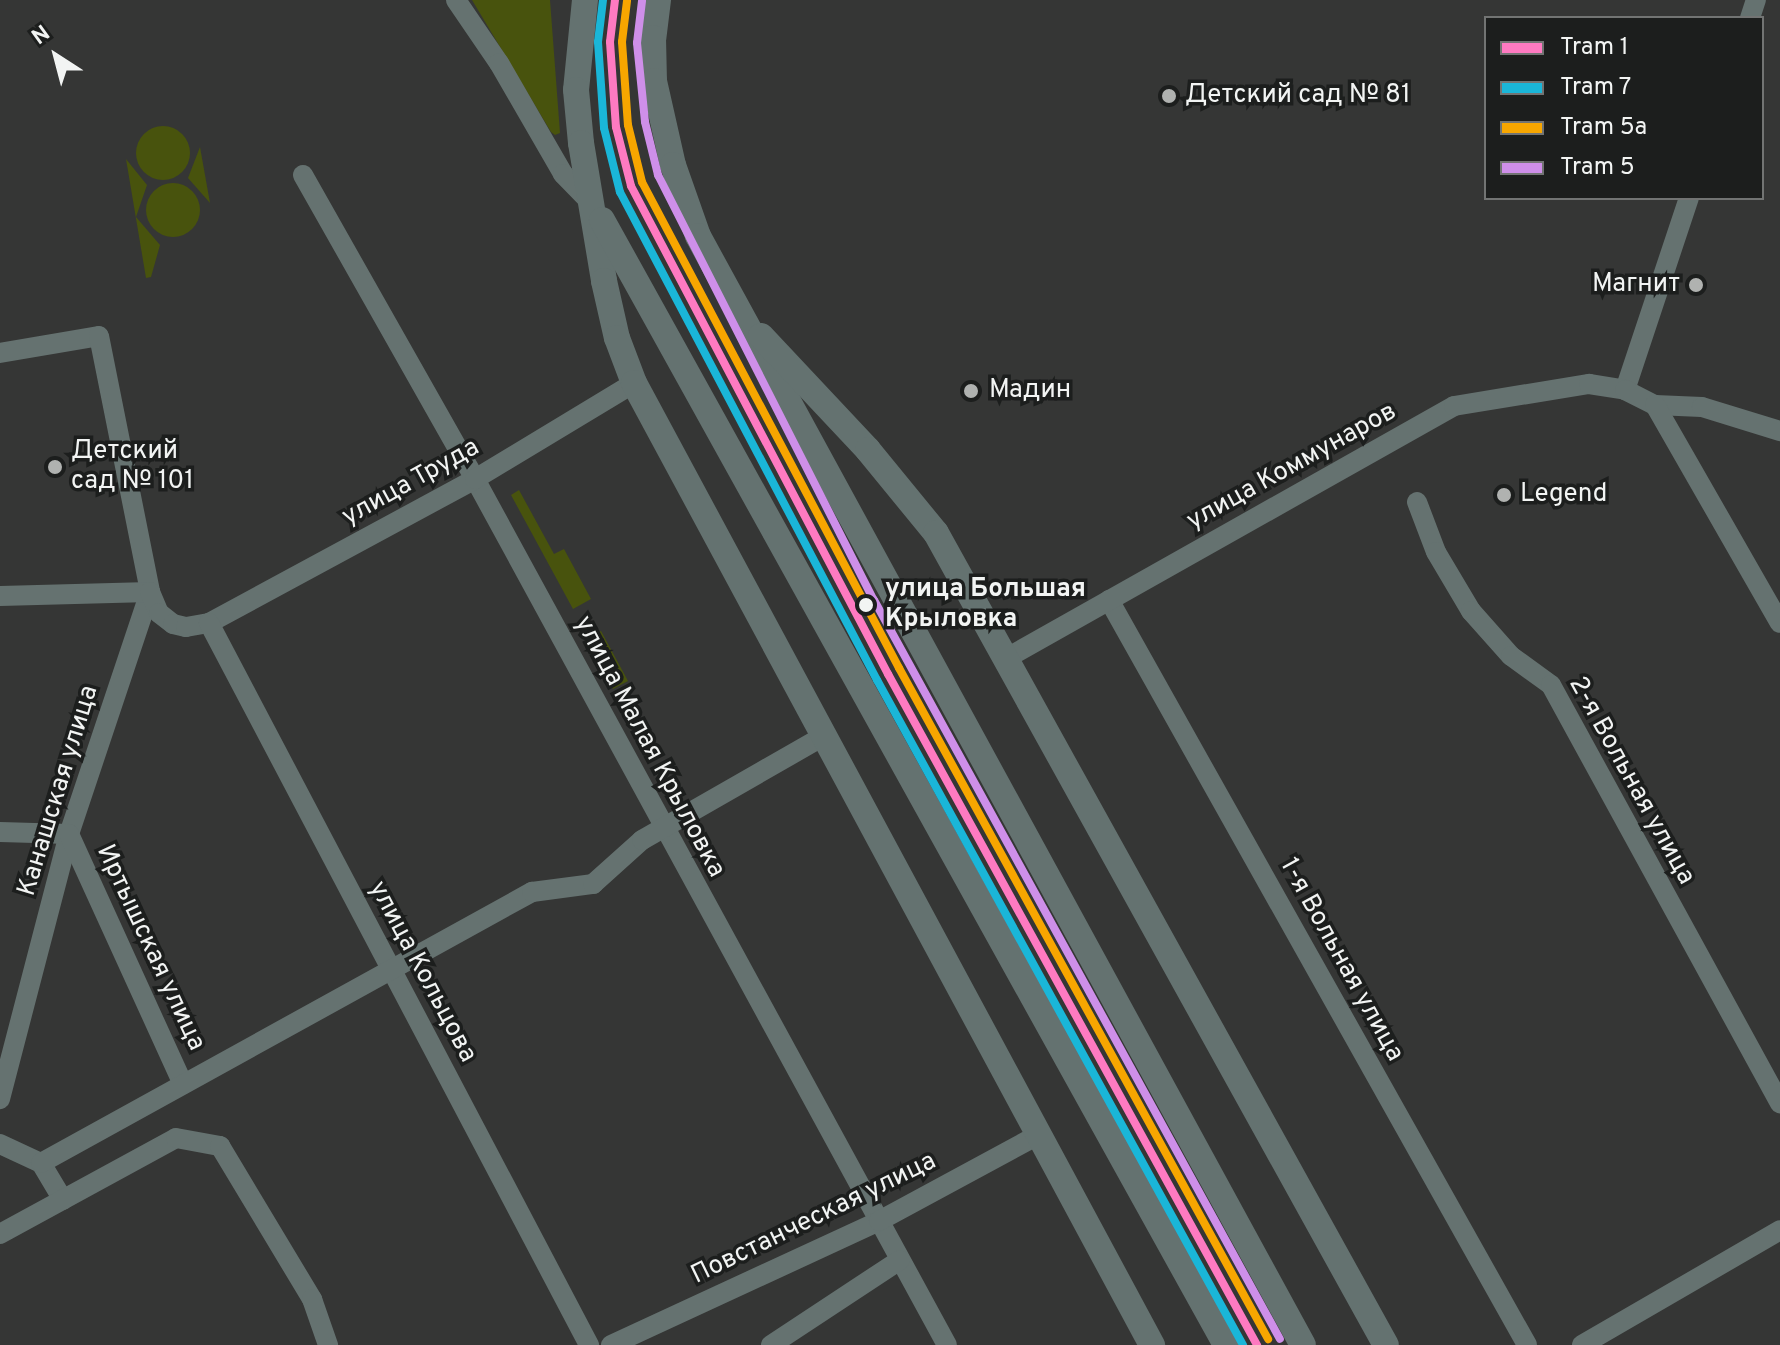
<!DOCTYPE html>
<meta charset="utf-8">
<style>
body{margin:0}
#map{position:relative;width:1780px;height:1345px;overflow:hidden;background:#353635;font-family:Overpass,sans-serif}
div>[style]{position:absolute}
.green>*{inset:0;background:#48530d}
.round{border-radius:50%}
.minor>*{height:20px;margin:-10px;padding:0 10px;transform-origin:10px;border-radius:10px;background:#657270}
.major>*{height:26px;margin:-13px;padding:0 13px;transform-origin:13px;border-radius:13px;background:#647270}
.tram-1>*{height:8px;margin:-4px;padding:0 4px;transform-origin:4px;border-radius:4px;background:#fe7ac1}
.tram-2>*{height:8px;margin:-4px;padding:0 4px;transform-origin:4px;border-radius:4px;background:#1ab6d8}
.tram-3>*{height:8px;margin:-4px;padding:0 4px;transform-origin:4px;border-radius:4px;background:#f7a600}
.tram-4>*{height:8px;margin:-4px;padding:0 4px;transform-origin:4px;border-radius:4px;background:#ce8fe9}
.dots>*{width:22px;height:22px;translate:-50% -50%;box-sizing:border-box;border:4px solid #1c1e1d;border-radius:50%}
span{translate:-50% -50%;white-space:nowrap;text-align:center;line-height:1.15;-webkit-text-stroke:7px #1c1e1d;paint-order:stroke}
.poi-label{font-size:26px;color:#f2f4f3}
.left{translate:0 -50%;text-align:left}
.right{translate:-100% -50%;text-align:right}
.street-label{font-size:26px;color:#f2f4f3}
.stop-label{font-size:26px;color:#f2f4f3;font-weight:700}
.legend{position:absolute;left:1484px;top:16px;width:280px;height:184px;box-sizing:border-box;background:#1c1e1d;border:2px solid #727473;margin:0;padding:10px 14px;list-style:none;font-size:24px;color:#f2f4f3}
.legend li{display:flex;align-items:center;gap:16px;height:40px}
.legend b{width:40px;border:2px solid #727473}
.north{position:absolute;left:16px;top:16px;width:80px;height:80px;-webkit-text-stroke:6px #1c1e1d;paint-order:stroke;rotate:324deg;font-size:22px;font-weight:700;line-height:32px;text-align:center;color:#f2f4f3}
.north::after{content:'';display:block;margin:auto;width:28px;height:36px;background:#f2f4f3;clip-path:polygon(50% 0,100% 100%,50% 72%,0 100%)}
</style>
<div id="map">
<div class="green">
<div style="clip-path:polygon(472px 0,550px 0,560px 133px,555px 135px,551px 132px)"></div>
<div class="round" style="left:136px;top:126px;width:54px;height:54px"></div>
<div style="clip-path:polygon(200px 147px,210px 203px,188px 178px)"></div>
<div style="clip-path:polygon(126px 159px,147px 185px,136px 217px,160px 245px,151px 277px,146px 278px)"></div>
<div class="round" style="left:146px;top:183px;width:54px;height:54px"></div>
<div style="clip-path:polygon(519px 490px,554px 554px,564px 549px,591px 599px,573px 609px,511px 495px)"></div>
<div style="clip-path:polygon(601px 631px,628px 681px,613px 689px,586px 639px)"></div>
</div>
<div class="minor">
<div style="left:456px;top:0;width:76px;rotate:55.7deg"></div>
<div style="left:499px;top:63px;width:128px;rotate:60deg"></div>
<div style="left:563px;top:174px;width:43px;rotate:45.9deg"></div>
<div style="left:1750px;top:18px;width:19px;rotate:-72deg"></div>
<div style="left:303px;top:175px;width:349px;rotate:60.5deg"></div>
<div style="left:475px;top:479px;width:986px;rotate:61.41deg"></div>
<div style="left:0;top:353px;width:100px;rotate:-9.7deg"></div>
<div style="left:99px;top:336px;width:261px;rotate:78.7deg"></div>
<div style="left:150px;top:592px;width:255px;rotate:108.5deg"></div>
<div style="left:69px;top:834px;width:274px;rotate:104.6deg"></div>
<div style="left:1625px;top:390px;width:202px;rotate:-71.6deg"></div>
<div style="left:1655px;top:405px;width:47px;rotate:2.4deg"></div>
<div style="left:1702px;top:407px;width:82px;rotate:17.1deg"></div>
<div style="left:1417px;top:502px;width:53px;rotate:69.2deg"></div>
<div style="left:1436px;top:552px;width:69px;rotate:59.3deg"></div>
<div style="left:1471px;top:611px;width:60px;rotate:48.4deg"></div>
<div style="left:1511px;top:656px;width:49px;rotate:35.9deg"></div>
<div style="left:1551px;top:685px;width:477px;rotate:61.3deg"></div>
<div style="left:0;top:596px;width:150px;rotate:-1.5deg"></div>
<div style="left:150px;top:592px;width:23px;rotate:67deg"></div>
<div style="left:159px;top:613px;width:18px;rotate:38deg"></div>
<div style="left:173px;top:624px;width:13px;rotate:13deg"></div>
<div style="left:186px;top:627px;width:23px;rotate:-10deg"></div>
<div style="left:209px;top:623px;width:302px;rotate:-28.4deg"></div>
<div style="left:475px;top:479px;width:186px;rotate:-31.1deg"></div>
<div style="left:1109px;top:600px;width:854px;rotate:60.7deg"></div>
<div style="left:209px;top:623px;width:816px;rotate:62.24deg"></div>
<div style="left:1005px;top:659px;width:515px;rotate:-29.4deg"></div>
<div style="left:1454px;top:406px;width:137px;rotate:-9.3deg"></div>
<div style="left:1589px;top:384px;width:36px;rotate:9deg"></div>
<div style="left:1625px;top:390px;width:34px;rotate:27deg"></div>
<div style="left:1655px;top:405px;width:251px;rotate:60.2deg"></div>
<div style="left:0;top:832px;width:69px;rotate:1.7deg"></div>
<div style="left:69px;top:834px;width:275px;rotate:65.5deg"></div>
<div style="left:0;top:1144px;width:45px;rotate:24.9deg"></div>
<div style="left:41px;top:1163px;width:43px;rotate:59.3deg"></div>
<div style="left:41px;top:1163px;width:561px;rotate:-28.9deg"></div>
<div style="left:532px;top:892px;width:62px;rotate:-7.5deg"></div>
<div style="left:593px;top:884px;width:66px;rotate:-41.9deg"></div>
<div style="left:642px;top:840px;width:207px;rotate:-29.8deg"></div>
<div style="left:0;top:1234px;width:200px;rotate:-28.6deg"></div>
<div style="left:176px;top:1138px;width:45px;rotate:10.3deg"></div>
<div style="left:220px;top:1146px;width:179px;rotate:59deg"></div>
<div style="left:312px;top:1299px;width:49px;rotate:70.8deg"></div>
<div style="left:611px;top:1345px;width:295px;rotate:-24.8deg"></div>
<div style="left:879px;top:1221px;width:181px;rotate:-28.4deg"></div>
<div style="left:771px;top:1345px;width:154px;rotate:-33.4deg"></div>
<div style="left:1582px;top:1345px;width:229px;rotate:-30.1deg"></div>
</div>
<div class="major">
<div style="left:585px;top:0;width:90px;rotate:95.7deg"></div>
<div style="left:576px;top:90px;width:53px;rotate:84.6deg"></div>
<div style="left:581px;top:143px;width:140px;rotate:80.5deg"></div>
<div style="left:604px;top:281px;width:58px;rotate:77.2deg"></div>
<div style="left:617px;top:338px;width:48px;rotate:69.3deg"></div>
<div style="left:634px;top:383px;width:1093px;rotate:61.7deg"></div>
<div style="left:658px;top:0;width:38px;rotate:97deg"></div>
<div style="left:653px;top:38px;width:43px;rotate:88.7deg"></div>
<div style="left:654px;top:81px;width:86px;rotate:77.3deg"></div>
<div style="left:673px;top:165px;width:75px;rotate:70.6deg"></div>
<div style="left:698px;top:236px;width:1263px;rotate:61.39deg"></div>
<div style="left:602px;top:220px;width:1286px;rotate:60.98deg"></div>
<div style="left:761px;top:336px;width:156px;rotate:46.8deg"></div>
<div style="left:868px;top:450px;width:107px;rotate:50.7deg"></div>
<div style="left:936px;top:533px;width:928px;rotate:61.01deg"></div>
</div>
<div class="tram-1">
<div style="left:615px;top:0;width:42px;rotate:96.8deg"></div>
<div style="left:610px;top:42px;width:85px;rotate:86deg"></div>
<div style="left:616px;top:127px;width:61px;rotate:75.7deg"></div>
<div style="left:631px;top:186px;width:552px;rotate:62.23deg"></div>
<div style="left:888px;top:674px;width:766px;rotate:61.19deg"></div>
</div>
<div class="tram-2">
<div style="left:603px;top:0;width:42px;rotate:96.8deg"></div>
<div style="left:598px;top:42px;width:86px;rotate:86deg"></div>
<div style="left:604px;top:128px;width:66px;rotate:76deg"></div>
<div style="left:620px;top:192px;width:552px;rotate:62.23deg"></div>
<div style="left:877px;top:680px;width:759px;rotate:61.17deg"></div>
</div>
<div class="tram-3">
<div style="left:627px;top:1px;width:41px;rotate:97deg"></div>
<div style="left:622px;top:42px;width:83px;rotate:85.9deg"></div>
<div style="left:628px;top:125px;width:59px;rotate:76.2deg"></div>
<div style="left:642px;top:182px;width:550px;rotate:62.13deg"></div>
<div style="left:899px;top:668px;width:766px;rotate:61.19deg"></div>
</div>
<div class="tram-4">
<div style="left:642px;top:1px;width:42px;rotate:96.8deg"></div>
<div style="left:637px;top:43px;width:79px;rotate:84.2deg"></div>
<div style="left:645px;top:122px;width:55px;rotate:76.2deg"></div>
<div style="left:658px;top:175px;width:477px;rotate:63.1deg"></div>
<div style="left:874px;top:600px;width:843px;rotate:61.22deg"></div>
</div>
<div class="dots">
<div style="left:1169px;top:96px;background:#b0b2b0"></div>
<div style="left:1696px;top:285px;background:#b0b2b0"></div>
<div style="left:971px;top:391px;background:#b0b2b0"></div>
<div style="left:55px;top:467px;background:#b0b2b0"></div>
<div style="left:1504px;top:495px;background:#b0b2b0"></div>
<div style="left:866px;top:605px;background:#f2f4f3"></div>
</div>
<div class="poi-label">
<span class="left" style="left:1185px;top:96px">Детский сад № 81</span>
<span class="right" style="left:1680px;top:285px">Магнит</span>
<span class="left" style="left:989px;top:391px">Мадин</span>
<span class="left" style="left:71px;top:467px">Детский<br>сад № 101</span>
<span class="left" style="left:1520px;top:495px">Legend</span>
</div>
<div class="street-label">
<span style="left:1292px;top:467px;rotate:-29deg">улица Коммунаров</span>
<span style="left:411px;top:483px;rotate:-29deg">улица Труда</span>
<span style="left:649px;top:747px;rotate:62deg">улица Малая Крыловка</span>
<span style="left:1631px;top:781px;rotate:61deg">2-я Вольная улица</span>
<span style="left:59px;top:791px;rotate:-73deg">Канашская улица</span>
<span style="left:150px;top:948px;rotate:65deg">Иртышская улица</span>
<span style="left:1341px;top:960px;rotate:61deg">1-я Вольная улица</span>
<span style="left:422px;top:972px;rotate:62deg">улица Кольцова</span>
<span style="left:814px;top:1219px;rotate:-26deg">Повстанческая улица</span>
</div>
<div class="stop-label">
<span class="left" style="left:885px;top:605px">улица Большая<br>Крыловка</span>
</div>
<ul class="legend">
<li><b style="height:10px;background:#fe7ac1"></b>Tram 1</li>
<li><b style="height:10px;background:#1ab6d8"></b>Tram 7</li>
<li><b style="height:10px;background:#f7a600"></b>Tram 5а</li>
<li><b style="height:10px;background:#ce8fe9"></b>Tram 5</li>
</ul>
<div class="north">N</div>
</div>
